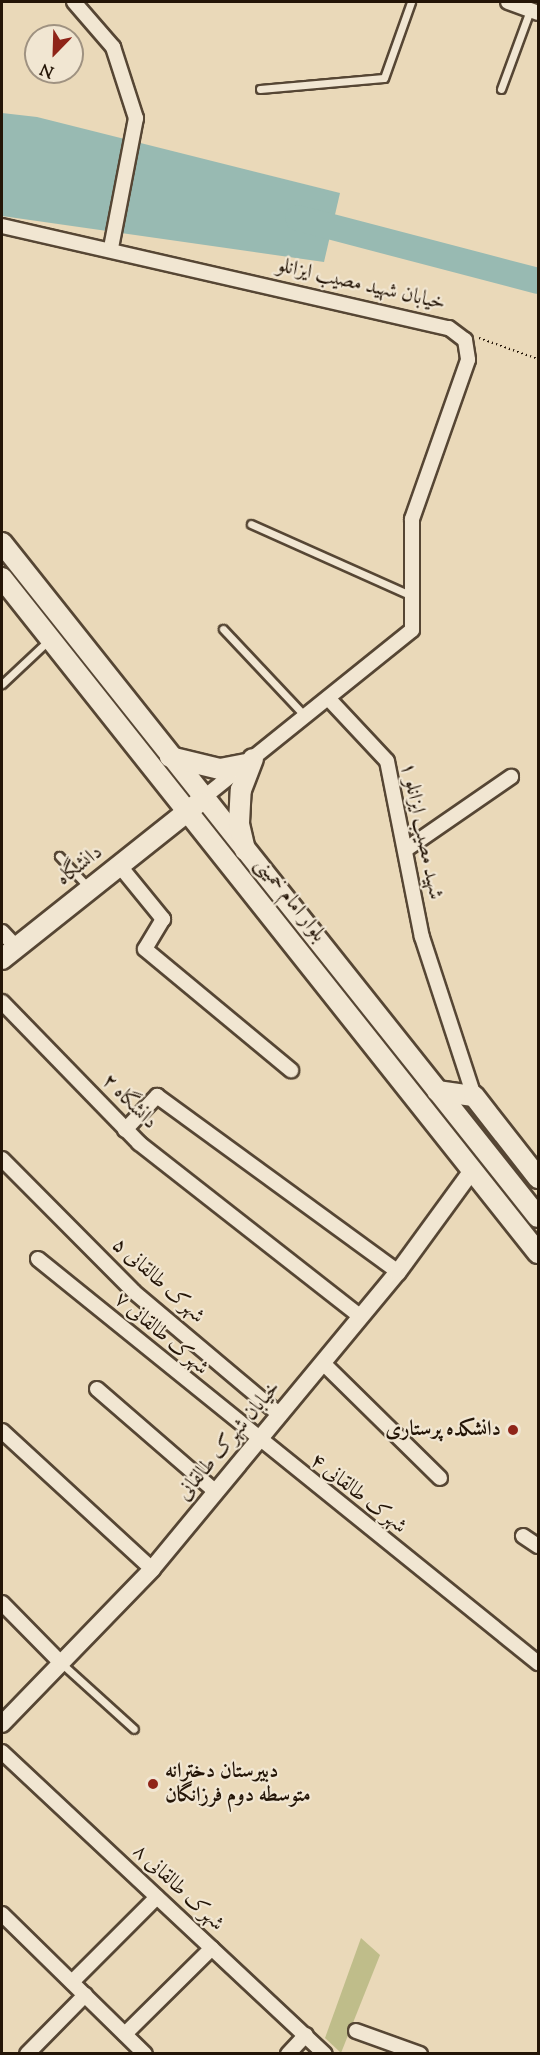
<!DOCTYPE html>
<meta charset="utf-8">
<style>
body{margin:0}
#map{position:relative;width:540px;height:2055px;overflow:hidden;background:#ead9b9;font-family:"Sorts Mill Goudy",Amiri,serif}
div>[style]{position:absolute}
.green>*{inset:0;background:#bfbd8a}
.water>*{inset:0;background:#98bab2}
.river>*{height:26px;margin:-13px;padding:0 13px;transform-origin:13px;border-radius:13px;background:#98bab2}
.path>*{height:2px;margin-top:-1px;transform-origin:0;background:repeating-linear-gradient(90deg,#241507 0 1.5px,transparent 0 4.5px)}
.roads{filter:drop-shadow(2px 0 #564634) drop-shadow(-2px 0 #564634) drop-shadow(0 2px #564634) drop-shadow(0 -2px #564634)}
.service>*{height:7px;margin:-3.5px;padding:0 3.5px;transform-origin:3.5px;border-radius:3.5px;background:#f1e6d2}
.minor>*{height:14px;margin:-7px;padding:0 7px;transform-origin:7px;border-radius:7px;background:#f1e6d2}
.tertiary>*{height:16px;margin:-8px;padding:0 8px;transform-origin:8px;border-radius:8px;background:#f1e6d2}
.secondary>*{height:20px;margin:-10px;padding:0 10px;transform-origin:10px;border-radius:10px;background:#f1e6d2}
.dots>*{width:16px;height:16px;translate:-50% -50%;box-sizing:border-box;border:3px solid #f1e6d2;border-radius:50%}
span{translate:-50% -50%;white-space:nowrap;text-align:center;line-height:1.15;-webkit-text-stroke:4.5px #f1e6d2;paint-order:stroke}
.street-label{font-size:21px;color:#241507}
.poi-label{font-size:21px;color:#241507;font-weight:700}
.right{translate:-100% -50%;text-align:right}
.left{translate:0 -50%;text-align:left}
.frame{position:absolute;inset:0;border:3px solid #241507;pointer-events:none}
.north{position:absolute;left:24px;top:24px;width:60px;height:60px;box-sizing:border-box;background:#f1e6d2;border:2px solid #9f9281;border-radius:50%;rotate:203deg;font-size:16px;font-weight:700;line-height:24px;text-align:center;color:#241507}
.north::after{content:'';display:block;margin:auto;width:21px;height:27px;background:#8f2418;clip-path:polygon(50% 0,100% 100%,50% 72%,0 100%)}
</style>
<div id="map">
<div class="green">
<div style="clip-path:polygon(361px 1938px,380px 1955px,341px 2053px,325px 2038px)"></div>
</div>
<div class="water">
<div style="clip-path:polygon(2px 113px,37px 117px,340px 193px,324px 262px,2px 216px)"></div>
</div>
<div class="river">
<div style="left:298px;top:218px;width:248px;rotate:14.7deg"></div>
</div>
<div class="path">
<div style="left:479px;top:338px;width:63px;rotate:19.6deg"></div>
</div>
<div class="roads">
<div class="service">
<div style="left:260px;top:89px;width:124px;rotate:-5.1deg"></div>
<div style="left:384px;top:78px;width:81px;rotate:-70.4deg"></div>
<div style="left:501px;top:89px;width:84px;rotate:-69.8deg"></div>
<div style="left:251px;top:524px;width:176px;rotate:24.1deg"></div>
<div style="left:223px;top:629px;width:120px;rotate:46.7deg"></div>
<div style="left:2px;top:684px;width:63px;rotate:-43.1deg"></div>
<div style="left:59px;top:856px;width:42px;rotate:46.9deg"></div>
<div style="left:61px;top:1663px;width:98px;rotate:42.1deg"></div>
</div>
<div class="minor">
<div style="left:74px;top:2px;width:60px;rotate:49.1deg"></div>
<div style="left:113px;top:47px;width:75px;rotate:72.1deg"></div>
<div style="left:136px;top:118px;width:132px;rotate:100.9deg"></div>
<div style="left:508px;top:2px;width:32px;rotate:20deg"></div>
<div style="left:2px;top:226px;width:458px;rotate:12.9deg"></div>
<div style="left:449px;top:328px;width:20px;rotate:37deg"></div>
<div style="left:465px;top:340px;width:20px;rotate:81deg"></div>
<div style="left:468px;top:360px;width:169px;rotate:109.4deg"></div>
<div style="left:412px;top:519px;width:111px;rotate:90deg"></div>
<div style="left:412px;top:630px;width:270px;rotate:141.2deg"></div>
<div style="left:328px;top:698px;width:86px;rotate:46.9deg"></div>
<div style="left:387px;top:761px;width:179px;rotate:78.8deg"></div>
<div style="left:422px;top:937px;width:167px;rotate:71.9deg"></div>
<div style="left:405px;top:850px;width:129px;rotate:-34.6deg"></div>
<div style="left:119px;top:865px;width:70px;rotate:50.8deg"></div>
<div style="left:163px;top:919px;width:35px;rotate:121deg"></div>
<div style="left:145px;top:949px;width:190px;rotate:39.7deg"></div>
<div style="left:2px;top:932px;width:21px;rotate:47deg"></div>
<div style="left:2px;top:1002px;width:197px;rotate:45.8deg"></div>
<div style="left:139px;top:1143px;width:282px;rotate:38.1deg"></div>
<div style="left:125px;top:1130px;width:47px;rotate:-46.7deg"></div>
<div style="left:157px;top:1096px;width:298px;rotate:36.1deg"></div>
<div style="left:2px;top:1159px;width:187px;rotate:45.2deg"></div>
<div style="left:134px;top:1292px;width:191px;rotate:40.1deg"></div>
<div style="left:38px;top:1259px;width:643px;rotate:38.94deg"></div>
<div style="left:323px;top:1363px;width:164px;rotate:44.5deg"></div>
<div style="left:97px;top:1389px;width:157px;rotate:40.9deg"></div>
<div style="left:2px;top:1431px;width:204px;rotate:42.6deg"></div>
<div style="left:523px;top:1536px;width:18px;rotate:34deg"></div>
<div style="left:2px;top:1603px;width:84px;rotate:45.5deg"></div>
<div style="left:2px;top:1752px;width:442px;rotate:43.1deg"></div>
<div style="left:2px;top:1914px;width:200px;rotate:44.4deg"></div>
<div style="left:72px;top:1982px;width:120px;rotate:-45deg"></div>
<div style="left:356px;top:2031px;width:68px;rotate:19.8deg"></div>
<div style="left:125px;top:2034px;width:122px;rotate:-44.7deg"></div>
<div style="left:27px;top:2054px;width:83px;rotate:-45.5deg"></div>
<div style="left:288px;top:2054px;width:26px;rotate:-47deg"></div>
</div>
<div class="tertiary">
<div style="left:2px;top:1724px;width:216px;rotate:-45.9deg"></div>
<div style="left:152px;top:1569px;width:386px;rotate:-50.4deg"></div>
<div style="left:398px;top:1272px;width:127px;rotate:-53.9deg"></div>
</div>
<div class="secondary">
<div style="left:2px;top:543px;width:861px;rotate:51.51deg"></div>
<div style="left:2px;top:578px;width:862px;rotate:51.55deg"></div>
<div style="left:170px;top:757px;width:51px;rotate:13.5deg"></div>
<div style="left:220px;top:769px;width:25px;rotate:-11deg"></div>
<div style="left:245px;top:850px;width:28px;rotate:-103deg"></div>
<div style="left:239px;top:823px;width:33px;rotate:-87deg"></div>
<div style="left:241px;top:790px;width:33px;rotate:-69deg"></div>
<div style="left:2px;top:959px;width:251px;rotate:-38.5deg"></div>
<div style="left:437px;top:1091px;width:37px;rotate:8deg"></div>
<div style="left:474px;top:1096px;width:104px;rotate:52deg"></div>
</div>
</div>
<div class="dots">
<div style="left:513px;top:1430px;background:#8f2418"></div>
<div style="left:153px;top:1784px;background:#8f2418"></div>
</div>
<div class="street-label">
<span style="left:361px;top:285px;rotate:13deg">خیابان شهید مصیب ایزانلو</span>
<span style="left:421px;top:831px;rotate:78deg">شهید مصیب ایزانلو ۱</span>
<span style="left:80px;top:866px;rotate:-38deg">دانشگاه</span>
<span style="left:290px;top:900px;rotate:52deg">بلوار امام خمینی</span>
<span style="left:129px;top:1102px;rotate:45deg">دانشگاه ۲</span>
<span style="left:158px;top:1281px;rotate:42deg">شهرک طالقانی ۵</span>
<span style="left:161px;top:1334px;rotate:40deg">شهرک طالقانی ۷</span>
<span style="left:229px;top:1441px;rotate:-50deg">خیابان شهرک طالقانی</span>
<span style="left:358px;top:1494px;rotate:38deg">شهرک طالقانی ۴</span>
<span style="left:178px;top:1888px;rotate:43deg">شهرک طالقانی ۸</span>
</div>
<div class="poi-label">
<span class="right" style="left:501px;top:1430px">دانشکده پرستاری</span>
<span class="left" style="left:165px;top:1784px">دبیرستان دخترانه<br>متوسطه دوم فرزانگان</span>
</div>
<div class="frame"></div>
<div class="north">N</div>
</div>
